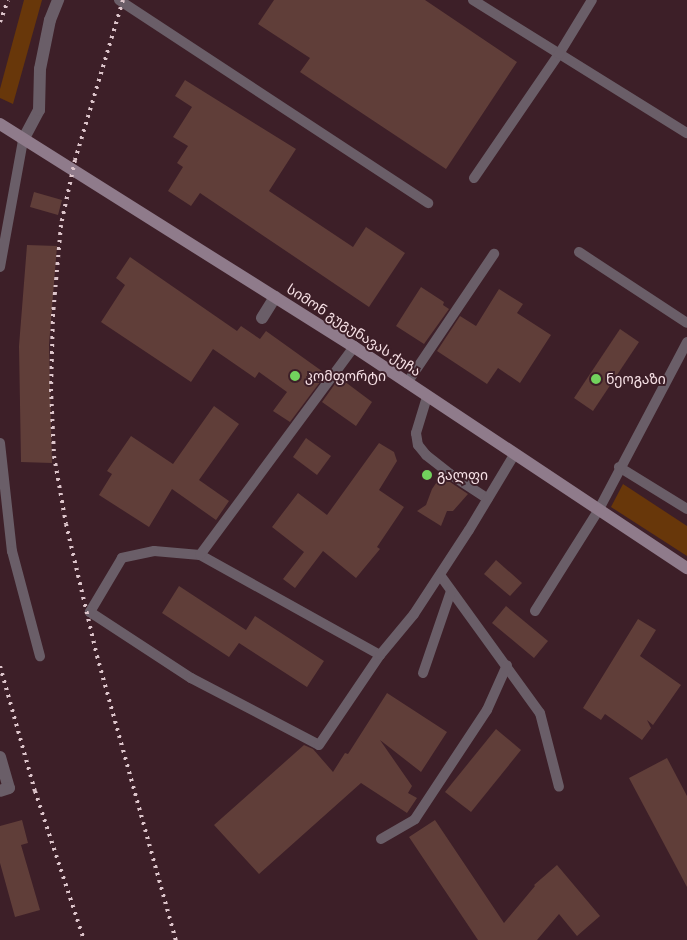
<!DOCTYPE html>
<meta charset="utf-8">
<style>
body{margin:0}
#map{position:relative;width:687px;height:940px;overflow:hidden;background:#3d1f28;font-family:"PT Sans Narrow","Noto Sans Georgian",sans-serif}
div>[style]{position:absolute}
.green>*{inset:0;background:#68370a}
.building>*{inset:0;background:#603e39}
.service>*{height:10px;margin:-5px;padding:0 5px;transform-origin:5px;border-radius:5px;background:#6a5e68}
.minor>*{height:12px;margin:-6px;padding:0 6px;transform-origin:6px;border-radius:6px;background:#6a5e68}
.secondary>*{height:12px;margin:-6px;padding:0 6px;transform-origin:6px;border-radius:6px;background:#8f7b8b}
.rail>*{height:4px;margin-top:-2px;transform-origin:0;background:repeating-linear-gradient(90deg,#dcc4ca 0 2.5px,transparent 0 7.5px)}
.dots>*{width:14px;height:14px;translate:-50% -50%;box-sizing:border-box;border:2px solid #3d1f28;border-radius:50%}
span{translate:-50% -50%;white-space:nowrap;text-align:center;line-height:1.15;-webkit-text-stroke:4px #3d1f28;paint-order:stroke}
.street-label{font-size:14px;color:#f7e1e6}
.poi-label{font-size:14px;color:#f7e1e6}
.left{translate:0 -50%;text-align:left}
</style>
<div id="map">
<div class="green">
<div style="clip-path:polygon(24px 0,42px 0,13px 104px,0 98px,0 89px)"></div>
<div style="clip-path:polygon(623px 484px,687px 526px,687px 556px,611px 507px)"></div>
</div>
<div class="building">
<div style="clip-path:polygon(274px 0,425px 0,517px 62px,446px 169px,300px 72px,310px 58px,258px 24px)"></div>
<div style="clip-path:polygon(185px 80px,296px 149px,269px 191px,353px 247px,366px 227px,405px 253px,369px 307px,200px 193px,191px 206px,168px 191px,183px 167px,177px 163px,188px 146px,173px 137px,192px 107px,175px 96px)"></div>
<div style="clip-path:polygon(34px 192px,62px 200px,58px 215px,30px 207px)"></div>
<div style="clip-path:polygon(27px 245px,57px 246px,49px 345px,52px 463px,21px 462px,19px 346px)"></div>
<div style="clip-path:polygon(130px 257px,237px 331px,241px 326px,260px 339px,266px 331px,326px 374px,290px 422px,273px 411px,287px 392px,259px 372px,255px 378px,213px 349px,191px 382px,101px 322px,125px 285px,116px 278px)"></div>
<div style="clip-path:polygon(421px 287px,444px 302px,443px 305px,449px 309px,424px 344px,396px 326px)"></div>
<div style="clip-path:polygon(499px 289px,523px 304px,517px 313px,551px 335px,520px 383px,498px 368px,487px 384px,437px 351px,460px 316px,476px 326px)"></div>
<div style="clip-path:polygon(620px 329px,639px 342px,593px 411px,574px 398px)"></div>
<div style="clip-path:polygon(337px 381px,342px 385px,344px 381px,372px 402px,356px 426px,322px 402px)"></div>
<div style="clip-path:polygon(214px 406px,239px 424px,199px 480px,229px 501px,216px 520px,172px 489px,149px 527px,99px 495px,112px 474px,107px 471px,131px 436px,173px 464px)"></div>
<div style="clip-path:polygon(306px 438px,331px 456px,317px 475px,293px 457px)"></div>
<div style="clip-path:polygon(379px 443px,394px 452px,397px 461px,379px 490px,404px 507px,377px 547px,380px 549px,356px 578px,323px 551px,295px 588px,283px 579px,304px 552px,272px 527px,298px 493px,327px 515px)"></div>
<div style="clip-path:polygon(441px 476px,468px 494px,453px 511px,447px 511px,441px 526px,417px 511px,426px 505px,432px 489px)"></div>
<div style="clip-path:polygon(496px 560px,522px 583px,510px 596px,484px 574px)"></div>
<div style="clip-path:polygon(179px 586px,246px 630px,255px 616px,324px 661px,307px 687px,239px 643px,229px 657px,162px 613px)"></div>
<div style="clip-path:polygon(506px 606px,548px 641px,534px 658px,492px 623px)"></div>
<div style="clip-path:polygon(638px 619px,656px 630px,640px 656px,681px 685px,653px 725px,647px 720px,651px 728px,642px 740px,605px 714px,601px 720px,583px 708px)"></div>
<div style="clip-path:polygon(387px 693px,447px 732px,421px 772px,380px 740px,412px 786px,408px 793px,417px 798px,407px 813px,361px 783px,259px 874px,214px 825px,304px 745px,313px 749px,333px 772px,345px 753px,348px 754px)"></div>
<div style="clip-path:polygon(496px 729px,521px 750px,471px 812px,445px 792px)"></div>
<div style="clip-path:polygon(667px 758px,687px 796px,687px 887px,629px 778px)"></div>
<div style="clip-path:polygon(22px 820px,28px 843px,21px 845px,40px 910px,15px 917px,0 863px,0 826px)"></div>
<div style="clip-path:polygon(435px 820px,504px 923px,535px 886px,534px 885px,557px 865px,600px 916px,577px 936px,559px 914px,537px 940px,478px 940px,409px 837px)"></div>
</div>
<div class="service">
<div style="left:119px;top:0;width:370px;rotate:33.3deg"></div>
<div style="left:473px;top:0;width:252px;rotate:31.9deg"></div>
<div style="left:474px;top:178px;width:150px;rotate:-55.6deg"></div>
<div style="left:559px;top:54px;width:63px;rotate:-58.6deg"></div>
<div style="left:579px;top:252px;width:129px;rotate:33.3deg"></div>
<div style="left:0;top:267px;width:129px;rotate:-79.7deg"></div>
<div style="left:407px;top:383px;width:156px;rotate:-56deg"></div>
<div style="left:427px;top:397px;width:38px;rotate:107deg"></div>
<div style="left:416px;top:433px;width:12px;rotate:81deg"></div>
<div style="left:418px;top:445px;width:13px;rotate:51deg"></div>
<div style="left:426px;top:455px;width:31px;rotate:38deg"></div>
<div style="left:450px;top:474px;width:45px;rotate:33.3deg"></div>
<div style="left:0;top:443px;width:109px;rotate:83.7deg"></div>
<div style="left:12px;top:551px;width:109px;rotate:75.1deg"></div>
<div style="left:619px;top:467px;width:80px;rotate:31.7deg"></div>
<div style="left:200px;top:555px;width:46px;rotate:-175deg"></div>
<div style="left:154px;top:551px;width:33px;rotate:168deg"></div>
<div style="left:122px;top:558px;width:63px;rotate:120.7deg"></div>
<div style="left:90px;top:612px;width:121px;rotate:33.2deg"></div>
<div style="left:191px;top:678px;width:144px;rotate:27.6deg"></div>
<div style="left:319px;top:745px;width:109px;rotate:-55.9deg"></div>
<div style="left:380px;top:655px;width:206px;rotate:-150.9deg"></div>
<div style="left:200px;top:555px;width:259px;rotate:-53.5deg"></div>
<div style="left:440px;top:575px;width:170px;rotate:54.1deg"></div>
<div style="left:540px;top:713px;width:76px;rotate:75.6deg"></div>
<div style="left:535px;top:611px;width:118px;rotate:-57.8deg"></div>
<div style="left:598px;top:511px;width:191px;rotate:-62.2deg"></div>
<div style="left:380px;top:655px;width:53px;rotate:-50.3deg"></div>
<div style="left:414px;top:614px;width:100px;rotate:-56.8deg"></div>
<div style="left:469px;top:530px;width:87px;rotate:-59deg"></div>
<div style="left:423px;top:673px;width:87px;rotate:-71.1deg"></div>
<div style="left:381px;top:839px;width:39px;rotate:-30deg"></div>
<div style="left:415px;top:819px;width:131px;rotate:-56.6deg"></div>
<div style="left:487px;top:710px;width:49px;rotate:-66deg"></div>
</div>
<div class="minor">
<div style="left:23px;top:140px;width:34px;rotate:-62deg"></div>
<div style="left:39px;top:110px;width:41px;rotate:-88.6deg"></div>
<div style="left:40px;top:69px;width:50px;rotate:-78.5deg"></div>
<div style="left:50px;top:20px;width:22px;rotate:-68deg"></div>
<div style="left:262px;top:318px;width:25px;rotate:-58deg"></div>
<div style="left:0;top:757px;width:32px;rotate:74deg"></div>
<div style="left:9px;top:788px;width:9px;rotate:162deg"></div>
</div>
<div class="secondary">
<div style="left:0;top:124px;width:418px;rotate:32.2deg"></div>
<div style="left:354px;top:347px;width:400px;rotate:33.6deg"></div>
</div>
<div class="rail">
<div style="left:123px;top:0;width:167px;rotate:106.7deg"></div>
<div style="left:75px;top:160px;width:66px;rotate:102.2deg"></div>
<div style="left:61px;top:225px;width:89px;rotate:95.1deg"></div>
<div style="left:53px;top:314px;width:75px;rotate:91.5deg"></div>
<div style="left:51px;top:389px;width:67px;rotate:87.4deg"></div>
<div style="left:54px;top:456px;width:69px;rotate:80deg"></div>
<div style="left:66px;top:524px;width:136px;rotate:76.8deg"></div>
<div style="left:97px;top:656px;width:295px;rotate:74.5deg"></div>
<div style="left:0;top:22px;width:23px;rotate:-70deg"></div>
<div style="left:0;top:666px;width:130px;rotate:74.4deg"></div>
<div style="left:35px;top:791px;width:157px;rotate:71.8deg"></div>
</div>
<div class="dots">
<div style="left:295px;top:376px;background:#72d25d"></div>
<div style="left:596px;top:379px;background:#72d25d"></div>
<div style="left:427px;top:475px;background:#72d25d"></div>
</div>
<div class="street-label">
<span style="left:354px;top:330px;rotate:33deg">სიმონ გუგუნავას ქუჩა</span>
</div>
<div class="poi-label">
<span class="left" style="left:305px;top:376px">კომფორტი</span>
<span class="left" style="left:606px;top:379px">ნეოგაზი</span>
<span class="left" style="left:437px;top:475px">გალფი</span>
</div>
</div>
